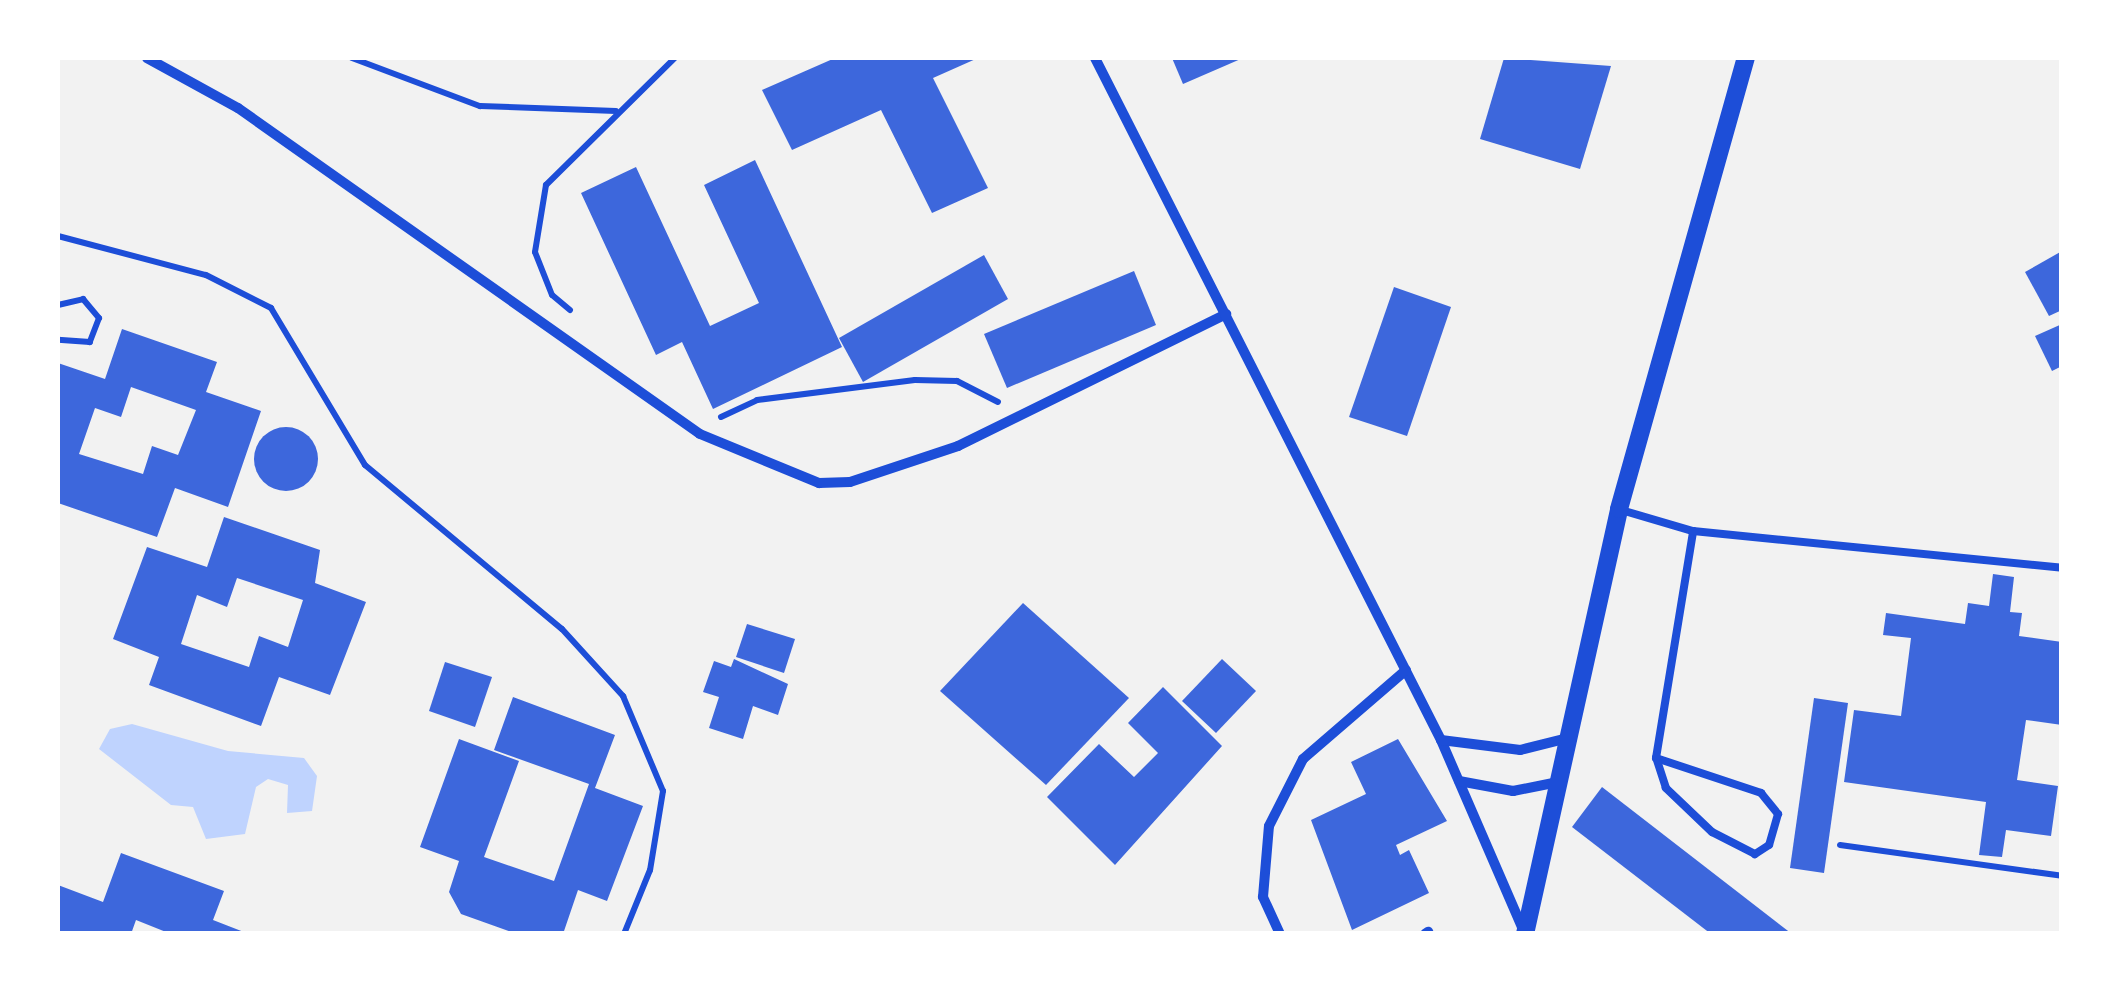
<!DOCTYPE html>
<style>
body{margin:0}
#map{position:relative;width:2119px;height:991px;overflow:hidden;background:#f2f2f2;font-family:"Asap Condensed",sans-serif}
div>[style]{position:absolute}
.water>*{inset:0;background:#bfd3fe}
.building>*{inset:0;background:#3d67dc}
.round{border-radius:50%}
.path>*{height:6px;margin:-3px;padding:0 3px;transform-origin:3px;border-radius:3px;background:#1d4ed8}
.service>*{height:8px;margin:-4px;padding:0 4px;transform-origin:4px;border-radius:4px;background:#1d4ed8}
.minor>*{height:10px;margin:-5px;padding:0 5px;transform-origin:5px;border-radius:5px;background:#1d4ed8}
.tertiary>*{height:18px;margin:-9px;padding:0 9px;transform-origin:9px;border-radius:9px;background:#1d4ed8}
span{translate:-50% -50%;white-space:nowrap;text-align:center;line-height:1.15;-webkit-text-stroke:10px #fff;paint-order:stroke}
.frame{position:absolute;inset:0;border:60px solid #fff;pointer-events:none}
</style>
<div id="map">
<div class="water">
<div style="clip-path:polygon(132px 724px,228px 751px,304px 758px,317px 776px,312px 811px,287px 813px,288px 785px,268px 779px,256px 787px,245px 834px,206px 839px,193px 807px,171px 805px,99px 749px,110px 729px)"></div>
</div>
<div class="building">
<div style="clip-path:polygon(835px 58px,978px 58px,933px 78px,988px 188px,932px 213px,881px 110px,792px 150px,762px 90px)"></div>
<div style="clip-path:polygon(1172px 58px,1243px 58px,1183px 84px)"></div>
<div style="clip-path:polygon(1504px 58px,1611px 66px,1580px 169px,1480px 139px)"></div>
<div style="clip-path:polygon(755px 160px,842px 347px,713px 409px,682px 342px,656px 355px,581px 193px,636px 167px,710px 326px,759px 303px,704px 185px)"></div>
<div style="clip-path:polygon(2062px 251px,2062px 310px,2049px 316px,2025px 272px)"></div>
<div style="clip-path:polygon(984px 255px,1008px 299px,863px 382px,839px 338px)"></div>
<div style="clip-path:polygon(1134px 271px,1156px 325px,1007px 388px,984px 334px)"></div>
<div style="clip-path:polygon(1394px 287px,1451px 307px,1407px 436px,1349px 417px)"></div>
<div style="clip-path:polygon(2062px 324px,2062px 366px,2052px 371px,2035px 336px)"></div>
<div style="clip-path:polygon(evenodd,122px 329px,217px 362px,206px 392px,261px 411px,228px 507px,175px 488px,157px 537px,58px 503px,58px 363px,105px 379px,122px 329px,131px 387px,196px 410px,178px 455px,152px 446px,143px 474px,79px 454px,95px 408px,121px 417px,131px 387px)"></div>
<div class="round" style="left:254px;top:427px;width:64px;height:64px"></div>
<div style="clip-path:polygon(evenodd,224px 517px,320px 550px,315px 583px,366px 602px,330px 695px,279px 677px,261px 726px,149px 685px,159px 657px,113px 639px,147px 547px,207px 567px,224px 517px,237px 578px,303px 600px,288px 647px,259px 636px,249px 667px,181px 644px,197px 595px,227px 607px,237px 578px)"></div>
<div style="clip-path:polygon(1993px 574px,2014px 577px,2010px 612px,2022px 613px,2019px 636px,2062px 642px,2062px 725px,2026px 720px,2017px 780px,2058px 786px,2051px 836px,2006px 830px,2002px 857px,1979px 855px,1986px 802px,1844px 782px,1854px 710px,1901px 716px,1911px 638px,1883px 635px,1886px 613px,1965px 624px,1968px 603px,1989px 606px)"></div>
<div style="clip-path:polygon(1023px 603px,1129px 698px,1046px 785px,940px 691px)"></div>
<div style="clip-path:polygon(747px 624px,795px 639px,784px 673px,736px 657px)"></div>
<div style="clip-path:polygon(734px 659px,788px 684px,778px 715px,753px 706px,743px 739px,709px 728px,719px 697px,703px 692px,714px 661px,731px 667px)"></div>
<div style="clip-path:polygon(1222px 659px,1256px 691px,1216px 733px,1182px 701px)"></div>
<div style="clip-path:polygon(445px 662px,492px 677px,475px 727px,429px 711px)"></div>
<div style="clip-path:polygon(1163px 687px,1222px 746px,1115px 865px,1047px 797px,1099px 744px,1134px 777px,1158px 753px,1128px 723px)"></div>
<div style="clip-path:polygon(513px 697px,615px 735px,595px 788px,643px 806px,607px 901px,578px 890px,563px 934px,517px 934px,461px 914px,449px 892px,459px 861px,420px 847px,459px 739px,519px 761px,484px 857px,554px 881px,589px 784px,494px 750px)"></div>
<div style="clip-path:polygon(1814px 698px,1848px 703px,1824px 873px,1790px 868px)"></div>
<div style="clip-path:polygon(1398px 739px,1447px 821px,1396px 845px,1400px 855px,1409px 850px,1429px 893px,1352px 930px,1311px 820px,1366px 794px,1351px 762px)"></div>
<div style="clip-path:polygon(1602px 787px,1792px 934px,1711px 934px,1572px 827px)"></div>
<div style="clip-path:polygon(121px 853px,224px 891px,213px 920px,249px 934px,171px 934px,136px 920px,131px 934px,58px 934px,58px 885px,103px 902px)"></div>
</div>
<div class="path">
<div style="left:352px;top:58px;width:137px;rotate:20.6deg"></div>
<div style="left:480px;top:106px;width:136px;rotate:2.1deg"></div>
<div style="left:58px;top:236px;width:153px;rotate:14.8deg"></div>
<div style="left:206px;top:275px;width:73px;rotate:26.9deg"></div>
<div style="left:271px;top:308px;width:183px;rotate:59.1deg"></div>
<div style="left:365px;top:465px;width:256px;rotate:39.8deg"></div>
<div style="left:562px;top:629px;width:91px;rotate:47.7deg"></div>
<div style="left:623px;top:696px;width:103px;rotate:67.2deg"></div>
<div style="left:663px;top:791px;width:80px;rotate:99.3deg"></div>
<div style="left:650px;top:870px;width:69px;rotate:112.1deg"></div>
<div style="left:58px;top:305px;width:26px;rotate:-13deg"></div>
<div style="left:83px;top:299px;width:25px;rotate:50deg"></div>
<div style="left:99px;top:318px;width:26px;rotate:111deg"></div>
<div style="left:90px;top:342px;width:32px;rotate:-176deg"></div>
<div style="left:570px;top:310px;width:23px;rotate:-140deg"></div>
<div style="left:552px;top:295px;width:46px;rotate:-111.6deg"></div>
<div style="left:535px;top:252px;width:68px;rotate:-80.7deg"></div>
<div style="left:546px;top:185px;width:181px;rotate:-44.6deg"></div>
<div style="left:721px;top:417px;width:40px;rotate:-25deg"></div>
<div style="left:757px;top:400px;width:159px;rotate:-7.2deg"></div>
<div style="left:915px;top:380px;width:42px;rotate:1.4deg"></div>
<div style="left:957px;top:381px;width:46px;rotate:27.1deg"></div>
<div style="left:1840px;top:845px;width:224px;rotate:7.9deg"></div>
</div>
<div class="service">
<div style="left:1621px;top:510px;width:75px;rotate:16.3deg"></div>
<div style="left:1656px;top:758px;width:111px;rotate:18.4deg"></div>
<div style="left:1761px;top:793px;width:27px;rotate:51deg"></div>
<div style="left:1778px;top:814px;width:32px;rotate:106deg"></div>
<div style="left:1769px;top:845px;width:17px;rotate:147deg"></div>
<div style="left:1755px;top:854px;width:48px;rotate:-152.9deg"></div>
<div style="left:1712px;top:832px;width:64px;rotate:-136.3deg"></div>
<div style="left:1666px;top:788px;width:32px;rotate:-108deg"></div>
<div style="left:1656px;top:758px;width:230px;rotate:-80.7deg"></div>
<div style="left:1693px;top:531px;width:371px;rotate:5.7deg"></div>
</div>
<div class="minor">
<div style="left:147px;top:58px;width:104px;rotate:28.8deg"></div>
<div style="left:238px;top:108px;width:565px;rotate:35.21deg"></div>
<div style="left:700px;top:434px;width:129px;rotate:22.4deg"></div>
<div style="left:819px;top:483px;width:31px;rotate:-2deg"></div>
<div style="left:850px;top:482px;width:114px;rotate:-18.4deg"></div>
<div style="left:958px;top:446px;width:299px;rotate:-26.2deg"></div>
<div style="left:1095px;top:58px;width:765px;rotate:63.1deg"></div>
<div style="left:1441px;top:740px;width:209px;rotate:66.6deg"></div>
<div style="left:1441px;top:740px;width:80px;rotate:7.2deg"></div>
<div style="left:1520px;top:750px;width:49px;rotate:-14deg"></div>
<div style="left:1459px;top:781px;width:55px;rotate:10.5deg"></div>
<div style="left:1513px;top:791px;width:46px;rotate:-11.3deg"></div>
<div style="left:1280px;top:934px;width:41px;rotate:-114.7deg"></div>
<div style="left:1263px;top:897px;width:71px;rotate:-85.2deg"></div>
<div style="left:1269px;top:826px;width:75px;rotate:-63.1deg"></div>
<div style="left:1303px;top:759px;width:136px;rotate:-40.8deg"></div>
<div style="left:1425px;top:934px;width:4px;rotate:-34deg"></div>
</div>
<div class="tertiary">
<div style="left:1525px;top:934px;width:435px;rotate:-77.5deg"></div>
<div style="left:1619px;top:509px;width:469px;rotate:-74.3deg"></div>
</div>
<div class="frame"></div>
</div>
